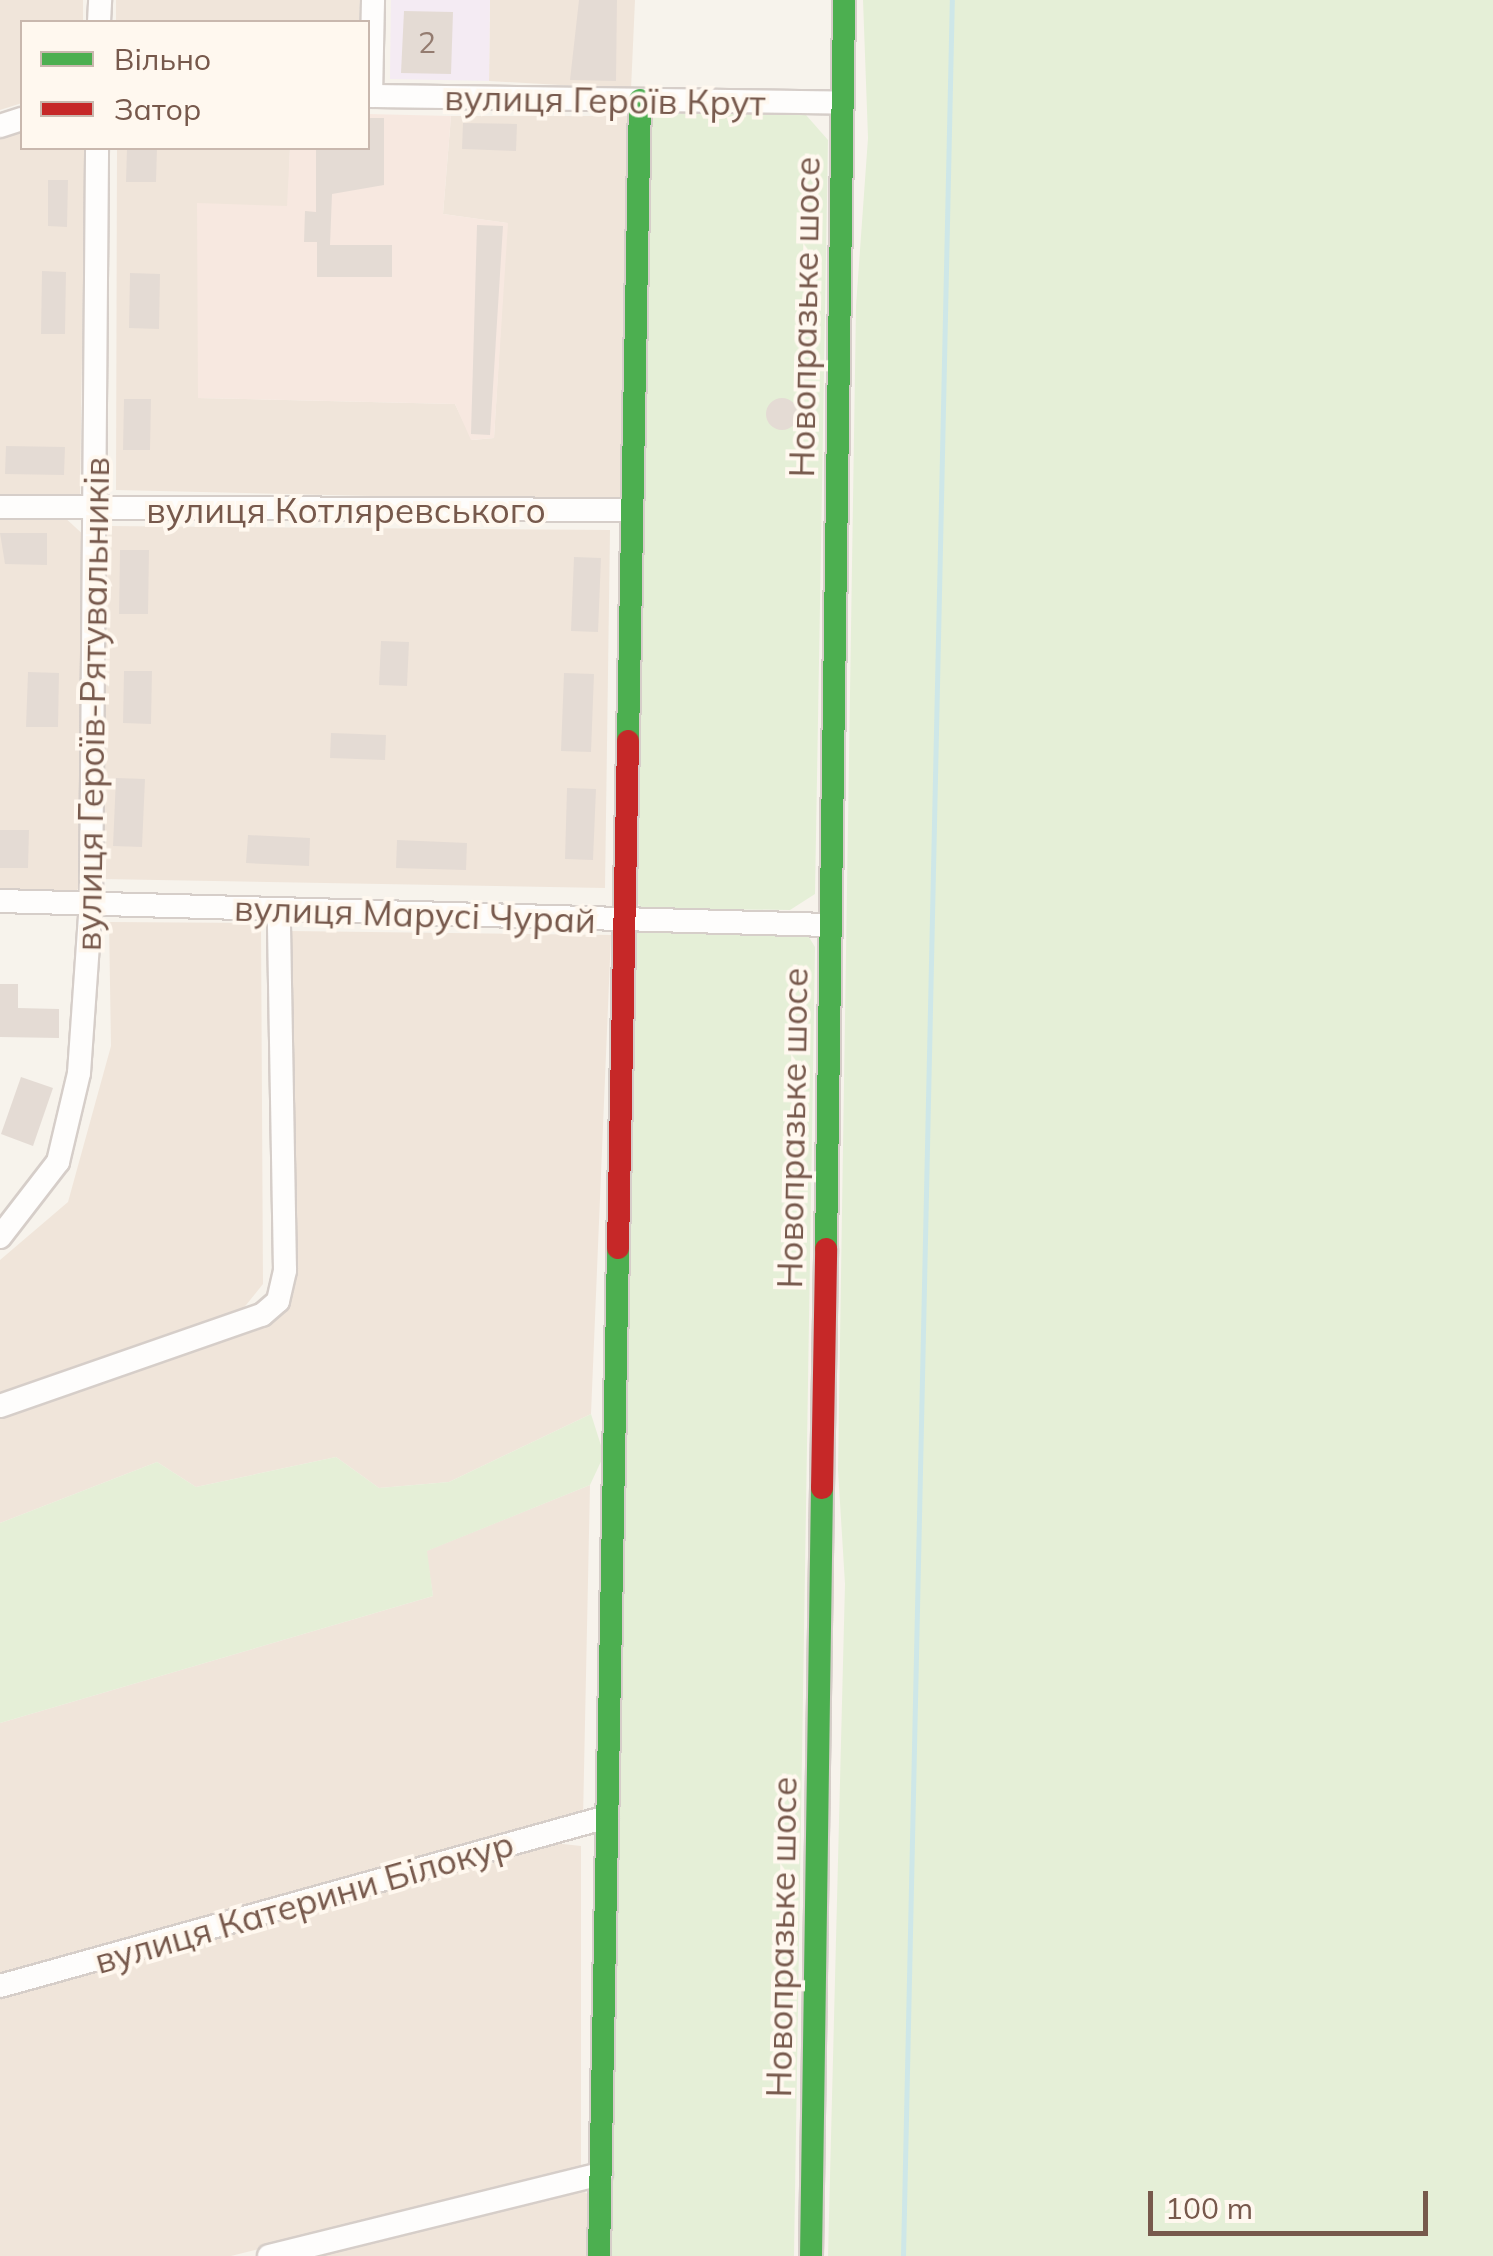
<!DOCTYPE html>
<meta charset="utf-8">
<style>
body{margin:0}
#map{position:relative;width:1493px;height:2256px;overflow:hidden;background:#f7f3ec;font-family:Mulish,sans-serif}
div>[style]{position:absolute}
.residential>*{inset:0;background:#f0e5da}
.commercial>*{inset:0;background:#f7e8e0}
.education>*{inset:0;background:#f4ebf3}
.green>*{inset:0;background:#e5efd7}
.stream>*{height:5px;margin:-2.5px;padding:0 2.5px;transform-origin:2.5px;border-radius:2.5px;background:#cee7e8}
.building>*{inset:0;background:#e4dbd4}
.round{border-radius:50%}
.roads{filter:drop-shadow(2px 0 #d6cec9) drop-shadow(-2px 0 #d6cec9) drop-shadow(0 2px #d6cec9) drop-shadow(0 -2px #d6cec9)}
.street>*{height:22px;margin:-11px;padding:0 11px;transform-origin:11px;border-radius:11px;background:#fefdfc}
.fast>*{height:22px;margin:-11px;padding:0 11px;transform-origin:11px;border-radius:11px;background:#4caf50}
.jam>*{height:22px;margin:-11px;padding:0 11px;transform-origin:11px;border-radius:11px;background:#c62828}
span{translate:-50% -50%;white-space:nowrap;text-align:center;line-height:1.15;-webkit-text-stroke:8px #fff8ef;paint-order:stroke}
.number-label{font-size:30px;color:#947c70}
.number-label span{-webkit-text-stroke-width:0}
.street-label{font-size:35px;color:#77594c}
.legend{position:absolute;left:20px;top:20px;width:350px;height:130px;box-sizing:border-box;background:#fff8ef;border:2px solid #c9b8ae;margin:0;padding:12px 18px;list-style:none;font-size:30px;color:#77594c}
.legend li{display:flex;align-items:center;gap:20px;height:50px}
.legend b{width:50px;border:2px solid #c9b8ae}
.scale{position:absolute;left:1148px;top:2191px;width:280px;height:45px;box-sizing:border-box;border:5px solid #77594c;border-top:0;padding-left:12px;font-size:30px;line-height:35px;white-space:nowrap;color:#77594c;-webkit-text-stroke:8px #fff8ef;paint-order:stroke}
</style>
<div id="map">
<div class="residential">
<div style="clip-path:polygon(0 0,83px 0,83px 22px,22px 22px,22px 103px,0 110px)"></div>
<div style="clip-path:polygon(116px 0,360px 0,359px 22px,116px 22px)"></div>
<div style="clip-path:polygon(490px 0,635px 0,631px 89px,489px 81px)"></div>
<div style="clip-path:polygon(451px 116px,630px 116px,622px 502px,116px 490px,117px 148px,290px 148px,288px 207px,198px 398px,455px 404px,472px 440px,494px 438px,507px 223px,443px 214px)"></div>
<div style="clip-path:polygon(22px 127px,22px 148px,85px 148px,80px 496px,0 494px,0 134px)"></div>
<div style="clip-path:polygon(0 515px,62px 515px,87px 538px,82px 886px,69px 896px,0 894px)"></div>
<div style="clip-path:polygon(107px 526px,610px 530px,605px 888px,102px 879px)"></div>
<div style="clip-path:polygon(109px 922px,261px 923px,263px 1284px,242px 1310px,0 1396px,0 1260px,68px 1202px,111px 1046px)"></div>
<div style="clip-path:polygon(290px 931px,611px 935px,591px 1414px,449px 1482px,379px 1488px,336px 1457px,196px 1487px,157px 1462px,0 1523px,0 1416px,274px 1322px,291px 1290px)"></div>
<div style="clip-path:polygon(590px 1485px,583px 1819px,0 1978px,0 1723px,433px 1596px,426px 1551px)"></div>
<div style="clip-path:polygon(545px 1842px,581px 1846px,581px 2169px,231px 2256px,0 2256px,0 1993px)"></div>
<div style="clip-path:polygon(576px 2187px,591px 2196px,588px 2256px,302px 2256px)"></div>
</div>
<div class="commercial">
<div style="clip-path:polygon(368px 114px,451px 116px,443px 214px,508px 223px,494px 438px,471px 440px,455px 404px,198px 398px,197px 203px,287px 206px,290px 148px,368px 148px)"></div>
</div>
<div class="education">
<div style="clip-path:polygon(391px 0,490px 0,489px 81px,390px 79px)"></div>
</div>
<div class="green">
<div style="clip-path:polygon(863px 0,1493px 0,1493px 2256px,828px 2256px,845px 1584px,838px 1470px,856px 306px,868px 138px)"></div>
<div style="clip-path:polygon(651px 113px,806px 115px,828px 140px,815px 894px,790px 910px,642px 908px,631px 897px)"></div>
<div style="clip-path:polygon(635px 928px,804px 929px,815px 947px,794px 2256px,607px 2256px)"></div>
<div style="clip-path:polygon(591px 1414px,604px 1455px,590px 1485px,427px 1551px,433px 1596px,0 1723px,0 1523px,157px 1462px,196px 1487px,336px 1457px,379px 1488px,449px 1482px)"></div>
</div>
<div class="stream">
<div style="left:903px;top:2256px;width:2257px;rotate:-88.76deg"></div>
</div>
<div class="building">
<div style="clip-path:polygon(579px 0,617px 0,616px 81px,570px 80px)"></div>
<div style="clip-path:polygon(404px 11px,453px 12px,451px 74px,401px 73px)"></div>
<div style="clip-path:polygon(368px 118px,384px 118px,384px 185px,332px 194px,330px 245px,392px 245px,392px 277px,317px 277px,317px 242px,304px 242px,305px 211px,316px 212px,316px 148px,368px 148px)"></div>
<div style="clip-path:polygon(463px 123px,517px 124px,516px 151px,462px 149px)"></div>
<div style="clip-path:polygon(127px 148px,157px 148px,156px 182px,126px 182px)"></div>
<div style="clip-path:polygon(48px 180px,68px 180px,67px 227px,48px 226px)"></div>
<div style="clip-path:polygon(477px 225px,503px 226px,490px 435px,471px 434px)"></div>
<div style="clip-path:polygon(42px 271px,66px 272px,65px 334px,41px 334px)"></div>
<div style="clip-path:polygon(130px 273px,160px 274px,159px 329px,129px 328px)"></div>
<div class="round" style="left:766px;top:398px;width:32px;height:32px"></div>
<div style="clip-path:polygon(124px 399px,151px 399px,150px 450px,123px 450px)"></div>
<div style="clip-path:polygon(6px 446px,65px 447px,64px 475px,5px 474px)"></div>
<div style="clip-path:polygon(0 533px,47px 533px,47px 565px,5px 564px)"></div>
<div style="clip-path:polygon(120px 550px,149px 550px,148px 614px,119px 614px)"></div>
<div style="clip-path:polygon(574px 557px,601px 558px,598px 632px,571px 631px)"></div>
<div style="clip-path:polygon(381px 641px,409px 642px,407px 686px,379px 685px)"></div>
<div style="clip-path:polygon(124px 671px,152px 671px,151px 724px,123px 723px)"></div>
<div style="clip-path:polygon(28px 672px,59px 673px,58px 727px,26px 727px)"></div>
<div style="clip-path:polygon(564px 673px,594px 674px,591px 752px,561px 751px)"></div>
<div style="clip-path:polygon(331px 733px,386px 735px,385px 760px,330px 758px)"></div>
<div style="clip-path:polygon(116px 778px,145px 779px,142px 847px,113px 846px)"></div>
<div style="clip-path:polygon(567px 788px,596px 789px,593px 860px,565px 859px)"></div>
<div style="clip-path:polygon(0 830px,29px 830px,28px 868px,0 868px)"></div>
<div style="clip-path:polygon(248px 835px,310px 838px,309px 866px,246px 863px)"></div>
<div style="clip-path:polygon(397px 840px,467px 843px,466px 870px,396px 868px)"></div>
<div style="clip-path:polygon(0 984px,18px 984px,18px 1008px,59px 1009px,59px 1038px,0 1037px)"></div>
<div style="clip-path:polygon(21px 1077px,53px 1088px,33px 1146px,1px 1134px)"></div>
</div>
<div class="roads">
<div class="street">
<div style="left:99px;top:22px;width:22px;rotate:-87deg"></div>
<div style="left:368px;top:96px;width:474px;rotate:0.8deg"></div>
<div style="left:371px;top:96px;width:96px;rotate:-88.8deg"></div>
<div style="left:0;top:126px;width:23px;rotate:-18deg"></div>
<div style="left:0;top:507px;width:631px;rotate:0.27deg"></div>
<div style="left:0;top:901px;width:830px;rotate:1.66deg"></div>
<div style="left:0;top:1237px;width:95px;rotate:-52.3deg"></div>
<div style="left:58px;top:1162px;width:91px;rotate:-76.7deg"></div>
<div style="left:79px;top:1073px;width:171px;rotate:-86deg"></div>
<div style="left:91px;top:902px;width:754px;rotate:-89.54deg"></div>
<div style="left:0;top:1406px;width:277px;rotate:-19.2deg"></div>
<div style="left:262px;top:1315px;width:21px;rotate:-41deg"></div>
<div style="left:278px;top:1301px;width:32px;rotate:-77deg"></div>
<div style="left:285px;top:1270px;width:360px;rotate:-91deg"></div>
<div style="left:0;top:1986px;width:630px;rotate:-15.56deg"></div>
<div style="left:269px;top:2256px;width:342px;rotate:-13.9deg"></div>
</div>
<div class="fast">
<div style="left:628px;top:741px;width:641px;rotate:-88.93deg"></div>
<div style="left:826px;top:1249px;width:1249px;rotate:-89.17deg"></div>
<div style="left:599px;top:2256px;width:1008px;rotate:-88.92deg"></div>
<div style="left:811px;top:2256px;width:768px;rotate:-89.18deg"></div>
</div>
<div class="jam">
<div style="left:618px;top:1248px;width:507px;rotate:-88.87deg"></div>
<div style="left:822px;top:1488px;width:239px;rotate:-89deg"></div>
</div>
</div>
<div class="number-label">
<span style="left:427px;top:42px">2</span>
</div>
<div class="street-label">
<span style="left:605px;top:100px;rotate:1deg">вулиця Героїв Крут</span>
<span style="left:804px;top:317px;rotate:-89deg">Новопразьке шосе</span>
<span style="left:346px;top:510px">вулиця Котляревського</span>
<span style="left:92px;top:704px;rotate:-89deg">вулиця Героїв-Рятувальників</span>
<span style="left:415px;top:914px;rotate:2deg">вулиця Марусі Чурай</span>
<span style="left:792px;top:1128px;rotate:-89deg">Новопразьке шосе</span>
<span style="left:304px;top:1902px;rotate:-16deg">вулиця Катерини Білокур</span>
<span style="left:781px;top:1937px;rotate:-89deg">Новопразьке шосе</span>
</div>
<ul class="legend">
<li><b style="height:12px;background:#4caf50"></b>Вільно</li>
<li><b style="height:12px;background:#c62828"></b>Затор</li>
</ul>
<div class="scale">100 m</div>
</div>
